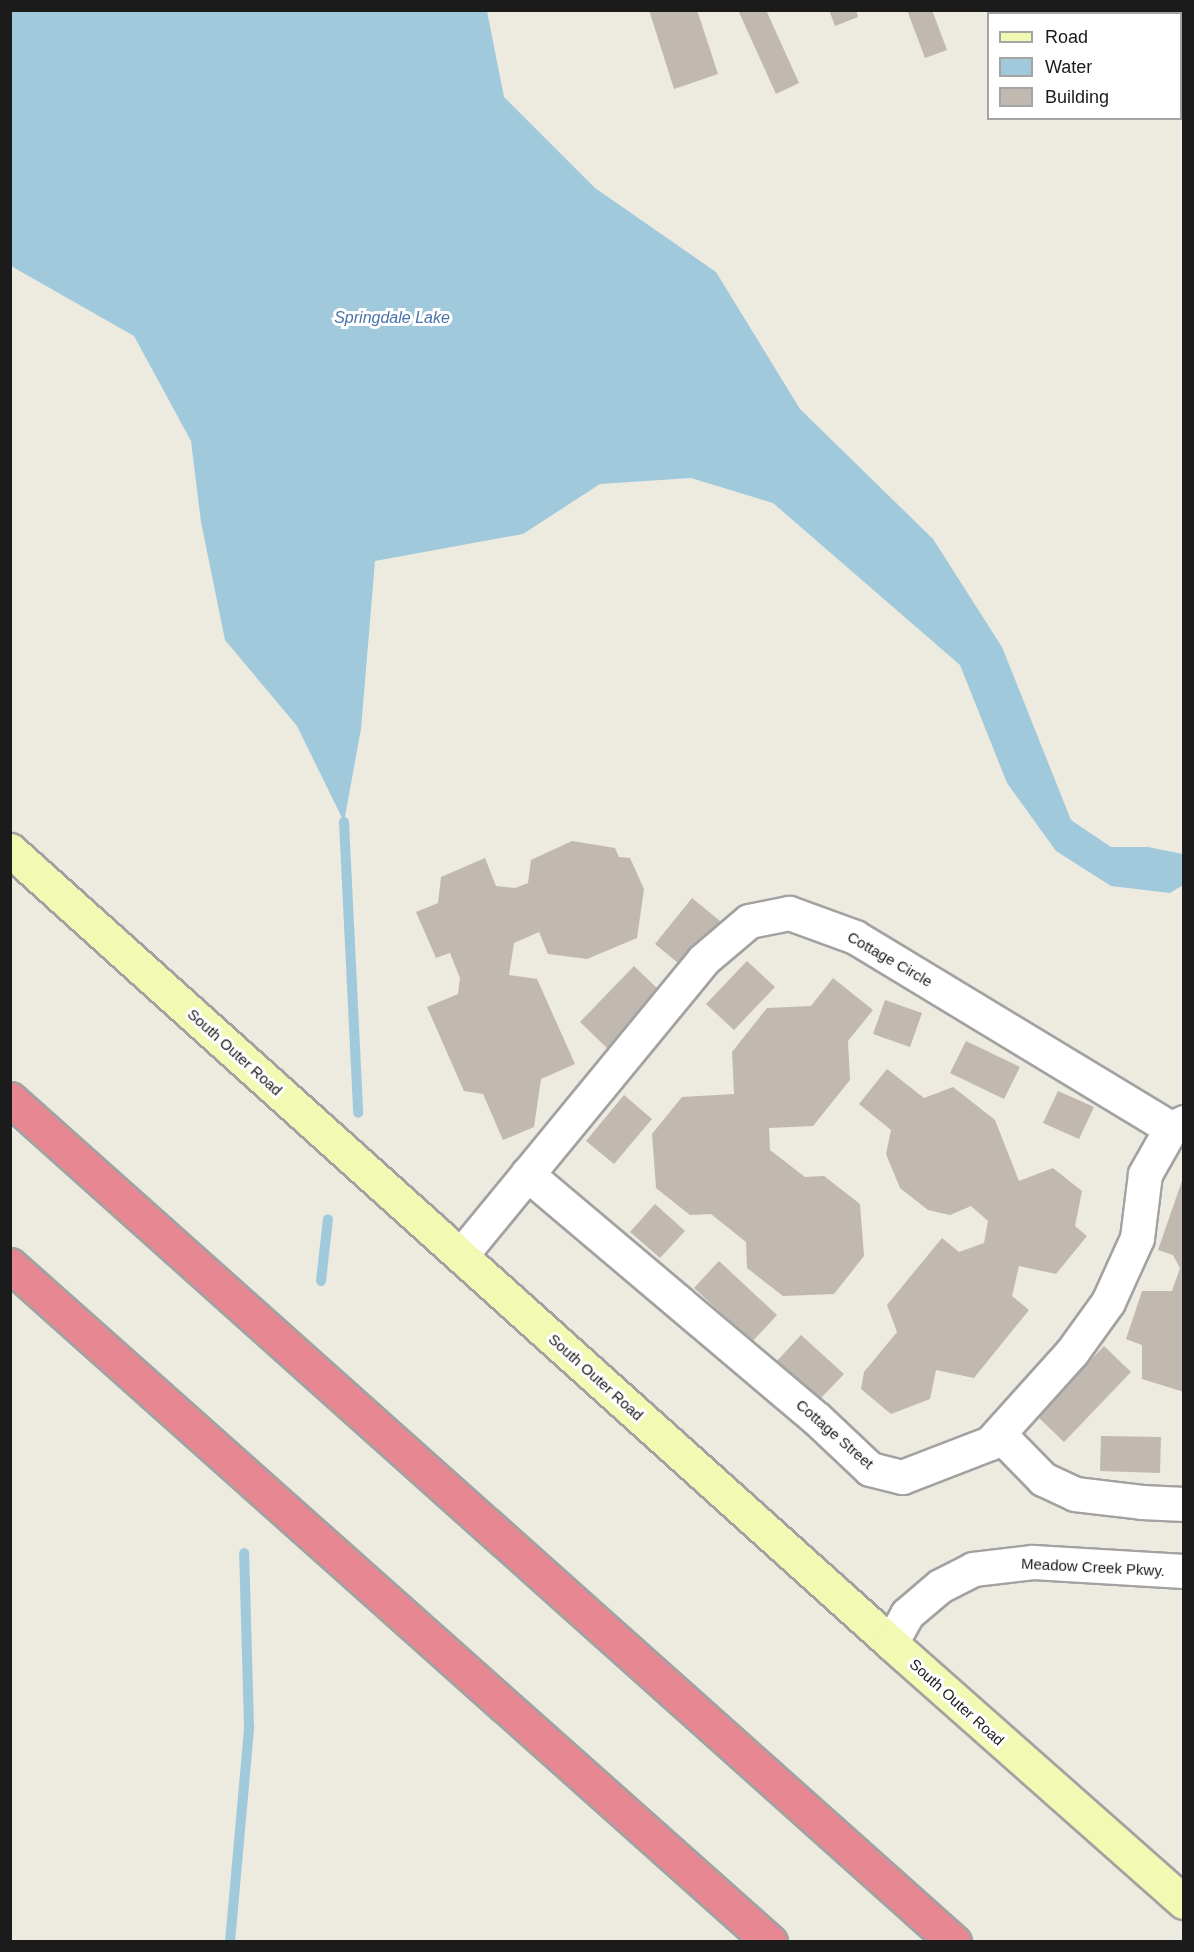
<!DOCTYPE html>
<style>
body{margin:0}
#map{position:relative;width:1194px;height:1952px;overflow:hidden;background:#edeae0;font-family:Helvetica,sans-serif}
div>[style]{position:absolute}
.water>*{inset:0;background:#a0cadb}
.stream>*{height:10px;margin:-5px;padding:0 5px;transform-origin:5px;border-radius:5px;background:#a0cadb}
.building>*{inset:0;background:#c1b8b0}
.roads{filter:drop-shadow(2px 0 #a2a2a2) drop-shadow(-2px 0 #a2a2a2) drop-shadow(0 2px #a2a2a2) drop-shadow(0 -2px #a2a2a2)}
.street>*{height:33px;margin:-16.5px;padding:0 16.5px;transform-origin:16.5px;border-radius:16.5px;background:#fff}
.secondary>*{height:33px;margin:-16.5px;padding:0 16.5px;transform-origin:16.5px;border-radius:16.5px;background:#f1f9b2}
.highway>*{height:33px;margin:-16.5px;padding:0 16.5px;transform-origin:16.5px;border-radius:16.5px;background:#e68792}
span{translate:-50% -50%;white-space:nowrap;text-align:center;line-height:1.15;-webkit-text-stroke:6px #fff;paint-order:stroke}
.street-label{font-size:15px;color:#1b1b1b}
.water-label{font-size:16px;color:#4973aa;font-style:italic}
.frame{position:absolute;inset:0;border:12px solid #1b1b1b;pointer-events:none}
.legend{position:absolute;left:987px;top:12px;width:195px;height:108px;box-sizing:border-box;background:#fff;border:2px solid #a4a4a4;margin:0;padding:8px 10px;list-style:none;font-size:18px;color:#1b1b1b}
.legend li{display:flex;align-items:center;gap:12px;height:30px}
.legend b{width:30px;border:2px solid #a4a4a4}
</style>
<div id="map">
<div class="water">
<div style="clip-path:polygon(10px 11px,487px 11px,504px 97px,595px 188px,716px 272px,800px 409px,933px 539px,1002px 647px,1071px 820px,1111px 847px,1148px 847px,1183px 854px,1183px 885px,1170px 893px,1111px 886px,1056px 851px,1007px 783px,960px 665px,773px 503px,691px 478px,600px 484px,523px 534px,375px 561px,361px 729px,344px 822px,297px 726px,225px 640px,201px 522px,191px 441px,134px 336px,11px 266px)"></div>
</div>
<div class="stream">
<div style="left:344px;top:822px;width:291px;rotate:87.2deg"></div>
<div style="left:321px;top:1281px;width:62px;rotate:-83.6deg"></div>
<div style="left:230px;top:1942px;width:216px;rotate:-84.9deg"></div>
<div style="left:249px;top:1727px;width:174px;rotate:-91.6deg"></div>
</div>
<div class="building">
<div style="clip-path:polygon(649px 10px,697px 10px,718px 74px,674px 89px)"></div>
<div style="clip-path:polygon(738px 10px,766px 10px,799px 83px,776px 94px)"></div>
<div style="clip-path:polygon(829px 10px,856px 10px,858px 17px,835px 26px)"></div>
<div style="clip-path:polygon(907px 10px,932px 10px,947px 50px,925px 58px)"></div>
<div style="clip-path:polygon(992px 10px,1030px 10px,1031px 14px,993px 14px)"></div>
<div style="clip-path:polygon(1074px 10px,1102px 10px,1103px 14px,1076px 14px)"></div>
<div style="clip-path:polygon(572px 841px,615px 848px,619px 857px,630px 858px,644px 889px,637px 938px,587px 959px,548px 954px,539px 932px,514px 943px,509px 975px,537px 979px,575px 1064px,541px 1079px,534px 1127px,503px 1140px,483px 1094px,464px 1091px,427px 1007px,458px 994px,460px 978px,450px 953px,436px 958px,416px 912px,438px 903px,441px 877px,485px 858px,496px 886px,515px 888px,528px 883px,531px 860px)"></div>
<div style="clip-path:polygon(692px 898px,720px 921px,683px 967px,655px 944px)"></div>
<div style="clip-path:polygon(747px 961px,775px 987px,734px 1030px,706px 1004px)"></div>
<div style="clip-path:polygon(634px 966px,661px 992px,607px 1048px,580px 1022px)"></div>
<div style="clip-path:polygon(833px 978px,873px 1010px,848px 1041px,850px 1080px,813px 1126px,769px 1128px,770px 1150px,805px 1177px,824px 1176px,860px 1204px,864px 1256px,834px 1294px,783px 1296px,747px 1268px,746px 1242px,711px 1214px,690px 1215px,656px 1188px,652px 1134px,682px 1097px,734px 1094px,732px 1052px,767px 1008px,811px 1006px)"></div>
<div style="clip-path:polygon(885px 1000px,922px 1013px,910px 1047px,873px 1034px)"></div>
<div style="clip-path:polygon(966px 1041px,1020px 1067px,1004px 1099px,950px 1073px)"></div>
<div style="clip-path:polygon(887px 1069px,924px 1098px,953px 1087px,995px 1120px,1019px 1181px,1053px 1168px,1082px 1191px,1075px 1226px,1087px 1236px,1056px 1274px,1019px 1266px,1012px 1296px,1029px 1310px,974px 1378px,936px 1370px,930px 1399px,891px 1414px,861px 1389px,864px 1372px,897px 1332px,887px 1305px,942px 1238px,959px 1252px,984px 1243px,988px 1221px,971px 1206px,950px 1215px,928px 1210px,900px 1188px,886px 1154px,891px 1130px,859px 1104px)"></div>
<div style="clip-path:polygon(1058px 1091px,1094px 1107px,1079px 1139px,1043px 1123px)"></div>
<div style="clip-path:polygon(624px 1095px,652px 1119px,614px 1164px,586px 1141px)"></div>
<div style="clip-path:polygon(1184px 1175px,1184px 1392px,1142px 1379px,1142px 1345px,1126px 1339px,1142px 1291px,1172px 1291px,1180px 1268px,1173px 1255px,1158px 1250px)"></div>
<div style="clip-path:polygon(655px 1204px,685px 1231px,660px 1258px,630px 1232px)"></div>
<div style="clip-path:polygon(719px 1261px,777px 1315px,752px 1342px,694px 1288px)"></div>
<div style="clip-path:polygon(801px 1335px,844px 1374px,819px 1400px,776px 1362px)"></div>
<div style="clip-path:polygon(1104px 1346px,1131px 1372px,1064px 1442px,1037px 1416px)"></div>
<div style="clip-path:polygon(1101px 1436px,1161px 1437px,1160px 1473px,1100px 1471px)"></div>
</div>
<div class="roads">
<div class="street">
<div style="left:527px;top:1174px;width:378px;rotate:40.2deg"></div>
<div style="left:816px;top:1418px;width:74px;rotate:43.4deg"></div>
<div style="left:870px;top:1469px;width:33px;rotate:14deg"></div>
<div style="left:902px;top:1477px;width:94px;rotate:-21.1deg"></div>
<div style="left:990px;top:1443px;width:122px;rotate:-48deg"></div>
<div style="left:1072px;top:1352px;width:62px;rotate:-54.2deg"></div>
<div style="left:1108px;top:1302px;width:70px;rotate:-65.6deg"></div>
<div style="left:1137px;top:1238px;width:64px;rotate:-82.9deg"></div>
<div style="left:1145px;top:1174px;width:53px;rotate:-60.5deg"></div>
<div style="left:461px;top:1255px;width:382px;rotate:-50.6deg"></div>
<div style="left:703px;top:960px;width:60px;rotate:-40.3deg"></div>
<div style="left:749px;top:921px;width:41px;rotate:-11.3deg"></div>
<div style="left:789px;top:913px;width:70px;rotate:20deg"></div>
<div style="left:855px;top:937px;width:369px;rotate:31.2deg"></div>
<div style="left:1171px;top:1128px;width:14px;rotate:-25deg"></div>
<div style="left:999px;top:1434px;width:63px;rotate:45.6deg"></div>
<div style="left:1043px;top:1479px;width:35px;rotate:25deg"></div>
<div style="left:1075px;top:1494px;width:67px;rotate:6.8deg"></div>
<div style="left:1142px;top:1502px;width:42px;rotate:2.7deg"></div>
<div style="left:891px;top:1643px;width:33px;rotate:-61deg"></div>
<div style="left:907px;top:1614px;width:43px;rotate:-40.3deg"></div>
<div style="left:940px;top:1586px;width:37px;rotate:-27deg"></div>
<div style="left:973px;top:1569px;width:60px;rotate:-6.7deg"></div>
<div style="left:1033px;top:1562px;width:151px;rotate:3.4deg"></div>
</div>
<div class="secondary">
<div style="left:10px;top:850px;width:1185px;rotate:41.99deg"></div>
<div style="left:891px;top:1643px;width:391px;rotate:41.5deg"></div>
</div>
<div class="highway">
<div style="left:10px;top:1099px;width:1266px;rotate:41.77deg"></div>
<div style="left:10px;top:1265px;width:1018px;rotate:41.69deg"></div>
</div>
</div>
<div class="street-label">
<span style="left:890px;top:959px;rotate:30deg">Cottage Circle</span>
<span style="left:235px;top:1052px;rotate:42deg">South Outer Road</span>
<span style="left:596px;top:1377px;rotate:42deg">South Outer Road</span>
<span style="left:835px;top:1434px;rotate:41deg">Cottage Street</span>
<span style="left:1093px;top:1567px;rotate:3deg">Meadow Creek Pkwy.</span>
<span style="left:957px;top:1702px;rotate:42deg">South Outer Road</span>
</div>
<div class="water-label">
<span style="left:392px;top:318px">Springdale Lake</span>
</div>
<div class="frame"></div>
<ul class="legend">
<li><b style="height:8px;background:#f1f9b2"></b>Road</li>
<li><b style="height:16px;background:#a0cadb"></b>Water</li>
<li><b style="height:16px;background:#c1b8b0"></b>Building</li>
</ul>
</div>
